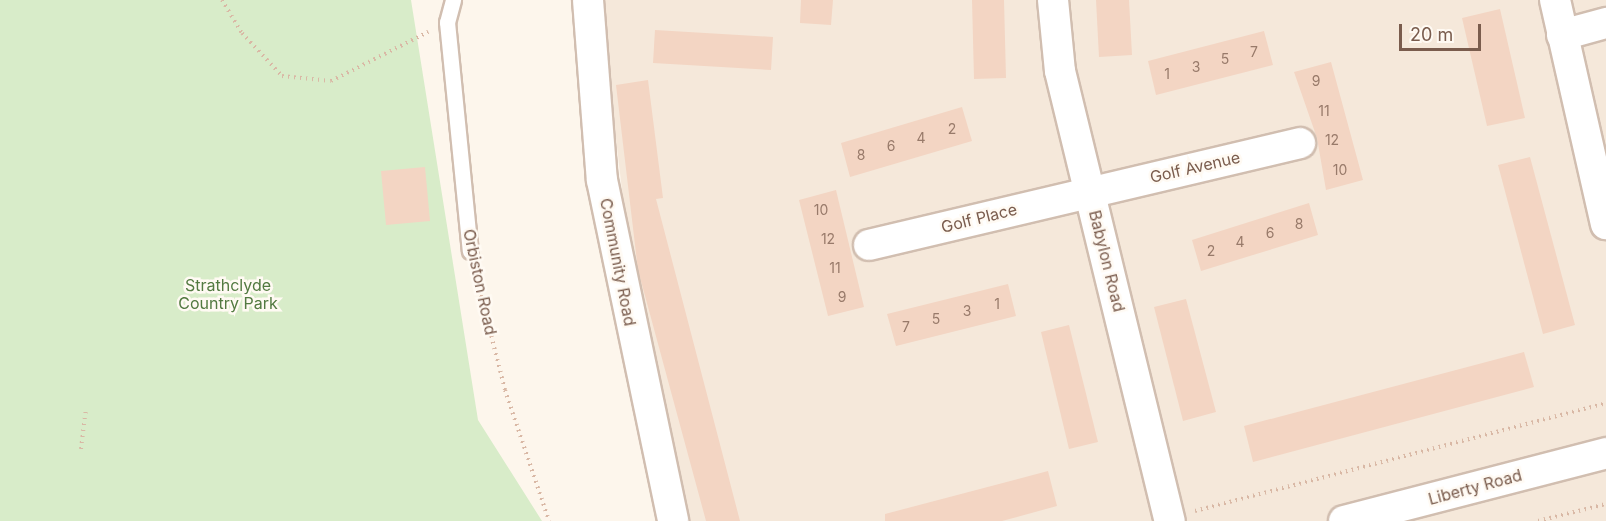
<!DOCTYPE html>
<style>
body{margin:0}
#map{position:relative;width:1606px;height:521px;overflow:hidden;background:#fdf6ec;font-family:Inter,sans-serif}
div>[style]{position:absolute}
.residential>*{inset:0;background:#f5e8da}
.green>*{inset:0;background:#d8ecc9}
.building>*{inset:0;background:#f3d5c3}
.path>*{height:4px;margin-top:-2px;transform-origin:0;background:repeating-linear-gradient(90deg,#d9b8a5 0 1.5px,transparent 0 6px)}
.roads{filter:drop-shadow(2px 0 #d1beb0) drop-shadow(-2px 0 #d1beb0) drop-shadow(0 2px #d1beb0) drop-shadow(0 -2px #d1beb0)}
.lane>*{height:15px;margin:-7.5px;padding:0 7.5px;transform-origin:7.5px;border-radius:7.5px;background:#fff}
.street>*{height:30px;margin:-15px;padding:0 15px;transform-origin:15px;border-radius:15px;background:#fff}
span{translate:-50% -50%;white-space:nowrap;text-align:center;line-height:1.15;-webkit-text-stroke:5px #fffaf3;paint-order:stroke}
.number-label{font-size:14px;color:#987a6a}
.number-label span{-webkit-text-stroke-width:0}
.street-label{font-size:16px;color:#7a5c4d}
.park-label{font-size:16px;color:#537a41}
.scale{position:absolute;left:1399px;top:24px;width:82px;height:27px;box-sizing:border-box;border:3px solid #7a5c4d;border-top:0;padding-left:8px;font-size:18px;line-height:21px;white-space:nowrap;color:#7a5c4d;-webkit-text-stroke:4px #fffaf3;paint-order:stroke}
</style>
<div id="map">
<div class="residential">
<div style="clip-path:polygon(600px 0,1606px 0,1606px 521px,690px 521px,636px 311px)"></div>
</div>
<div class="green">
<div style="clip-path:polygon(0 0,411px 0,478px 420px,542px 521px,0 521px)"></div>
</div>
<div class="building">
<div style="clip-path:polygon(801px 0,833px 0,831px 25px,800px 23px)"></div>
<div style="clip-path:polygon(972px 0,1004px 0,1006px 78px,974px 79px)"></div>
<div style="clip-path:polygon(1096px 0,1129px 0,1132px 55px,1099px 57px)"></div>
<div style="clip-path:polygon(1500px 9px,1525px 118px,1487px 126px,1462px 18px)"></div>
<div style="clip-path:polygon(655px 30px,773px 37px,771px 70px,653px 63px)"></div>
<div style="clip-path:polygon(1264px 31px,1273px 65px,1156px 95px,1148px 61px)"></div>
<div style="clip-path:polygon(1331px 62px,1363px 180px,1326px 190px,1317px 138px,1294px 72px)"></div>
<div style="clip-path:polygon(648px 80px,663px 198px,656px 199px,740px 521px,706px 521px,638px 270px,616px 85px)"></div>
<div style="clip-path:polygon(962px 107px,972px 141px,850px 177px,841px 143px)"></div>
<div style="clip-path:polygon(1530px 157px,1575px 325px,1543px 334px,1498px 165px)"></div>
<div style="clip-path:polygon(425px 167px,430px 221px,386px 225px,381px 171px)"></div>
<div style="clip-path:polygon(836px 190px,864px 307px,828px 316px,799px 200px)"></div>
<div style="clip-path:polygon(1309px 203px,1318px 235px,1201px 271px,1192px 240px)"></div>
<div style="clip-path:polygon(1008px 284px,1016px 316px,896px 346px,887px 314px)"></div>
<div style="clip-path:polygon(1186px 299px,1216px 412px,1183px 421px,1154px 307px)"></div>
<div style="clip-path:polygon(1069px 325px,1098px 442px,1069px 449px,1041px 332px)"></div>
<div style="clip-path:polygon(1524px 352px,1534px 387px,1253px 462px,1244px 426px)"></div>
<div style="clip-path:polygon(1048px 471px,1057px 506px,1002px 521px,885px 521px,885px 514px)"></div>
</div>
<div class="path">
<div style="left:222px;top:0;width:39px;rotate:59deg"></div>
<div style="left:242px;top:33px;width:59px;rotate:47.1deg"></div>
<div style="left:282px;top:76px;width:49px;rotate:5.8deg"></div>
<div style="left:331px;top:81px;width:109px;rotate:-26.8deg"></div>
<div style="left:475px;top:272px;width:122px;rotate:75.7deg"></div>
<div style="left:505px;top:390px;width:138px;rotate:71.4deg"></div>
<div style="left:81px;top:449px;width:38px;rotate:-83deg"></div>
<div style="left:1195px;top:511px;width:425px;rotate:-14.7deg"></div>
<div style="left:1538px;top:521px;width:70px;rotate:-14deg"></div>
</div>
<div class="roads">
<div class="lane">
<div style="left:453px;top:0;width:23px;rotate:105deg"></div>
<div style="left:447px;top:22px;width:230px;rotate:84.3deg"></div>
</div>
<div class="street">
<div style="left:588px;top:0;width:181px;rotate:85.6deg"></div>
<div style="left:602px;top:180px;width:348px;rotate:78.2deg"></div>
<div style="left:1053px;top:0;width:71px;rotate:84.4deg"></div>
<div style="left:1060px;top:71px;width:463px;rotate:76.3deg"></div>
<div style="left:1555px;top:0;width:230px;rotate:77.2deg"></div>
<div style="left:1562px;top:35px;width:46px;rotate:-15.3deg"></div>
<div style="left:869px;top:245px;width:443px;rotate:-13.3deg"></div>
<div style="left:1344px;top:521px;width:271px;rotate:-14.5deg"></div>
</div>
</div>
<div class="number-label">
<span style="left:1254px;top:52px">7</span>
<span style="left:1225px;top:59px">5</span>
<span style="left:1196px;top:67px">3</span>
<span style="left:1167px;top:74px">1</span>
<span style="left:1316px;top:81px">9</span>
<span style="left:1324px;top:111px">11</span>
<span style="left:952px;top:129px">2</span>
<span style="left:921px;top:138px">4</span>
<span style="left:1332px;top:140px">12</span>
<span style="left:891px;top:146px">6</span>
<span style="left:861px;top:155px">8</span>
<span style="left:1340px;top:170px">10</span>
<span style="left:821px;top:210px">10</span>
<span style="left:1299px;top:224px">8</span>
<span style="left:1270px;top:233px">6</span>
<span style="left:828px;top:239px">12</span>
<span style="left:1240px;top:242px">4</span>
<span style="left:1211px;top:251px">2</span>
<span style="left:835px;top:268px">11</span>
<span style="left:842px;top:297px">9</span>
<span style="left:997px;top:304px">1</span>
<span style="left:967px;top:311px">3</span>
<span style="left:936px;top:319px">5</span>
<span style="left:906px;top:327px">7</span>
</div>
<div class="street-label">
<span style="left:1195px;top:167px;rotate:-13deg">Golf Avenue</span>
<span style="left:979px;top:218px;rotate:-14deg">Golf Place</span>
<span style="left:1107px;top:261px;rotate:76deg">Babylon Road</span>
<span style="left:618px;top:262px;rotate:79deg">Community Road</span>
<span style="left:480px;top:282px;rotate:78deg">Orbiston Road</span>
<span style="left:1475px;top:487px;rotate:-15deg">Liberty Road</span>
</div>
<div class="park-label">
<span style="left:228px;top:294px">Strathclyde<br>Country Park</span>
</div>
<div class="scale">20 m</div>
</div>
